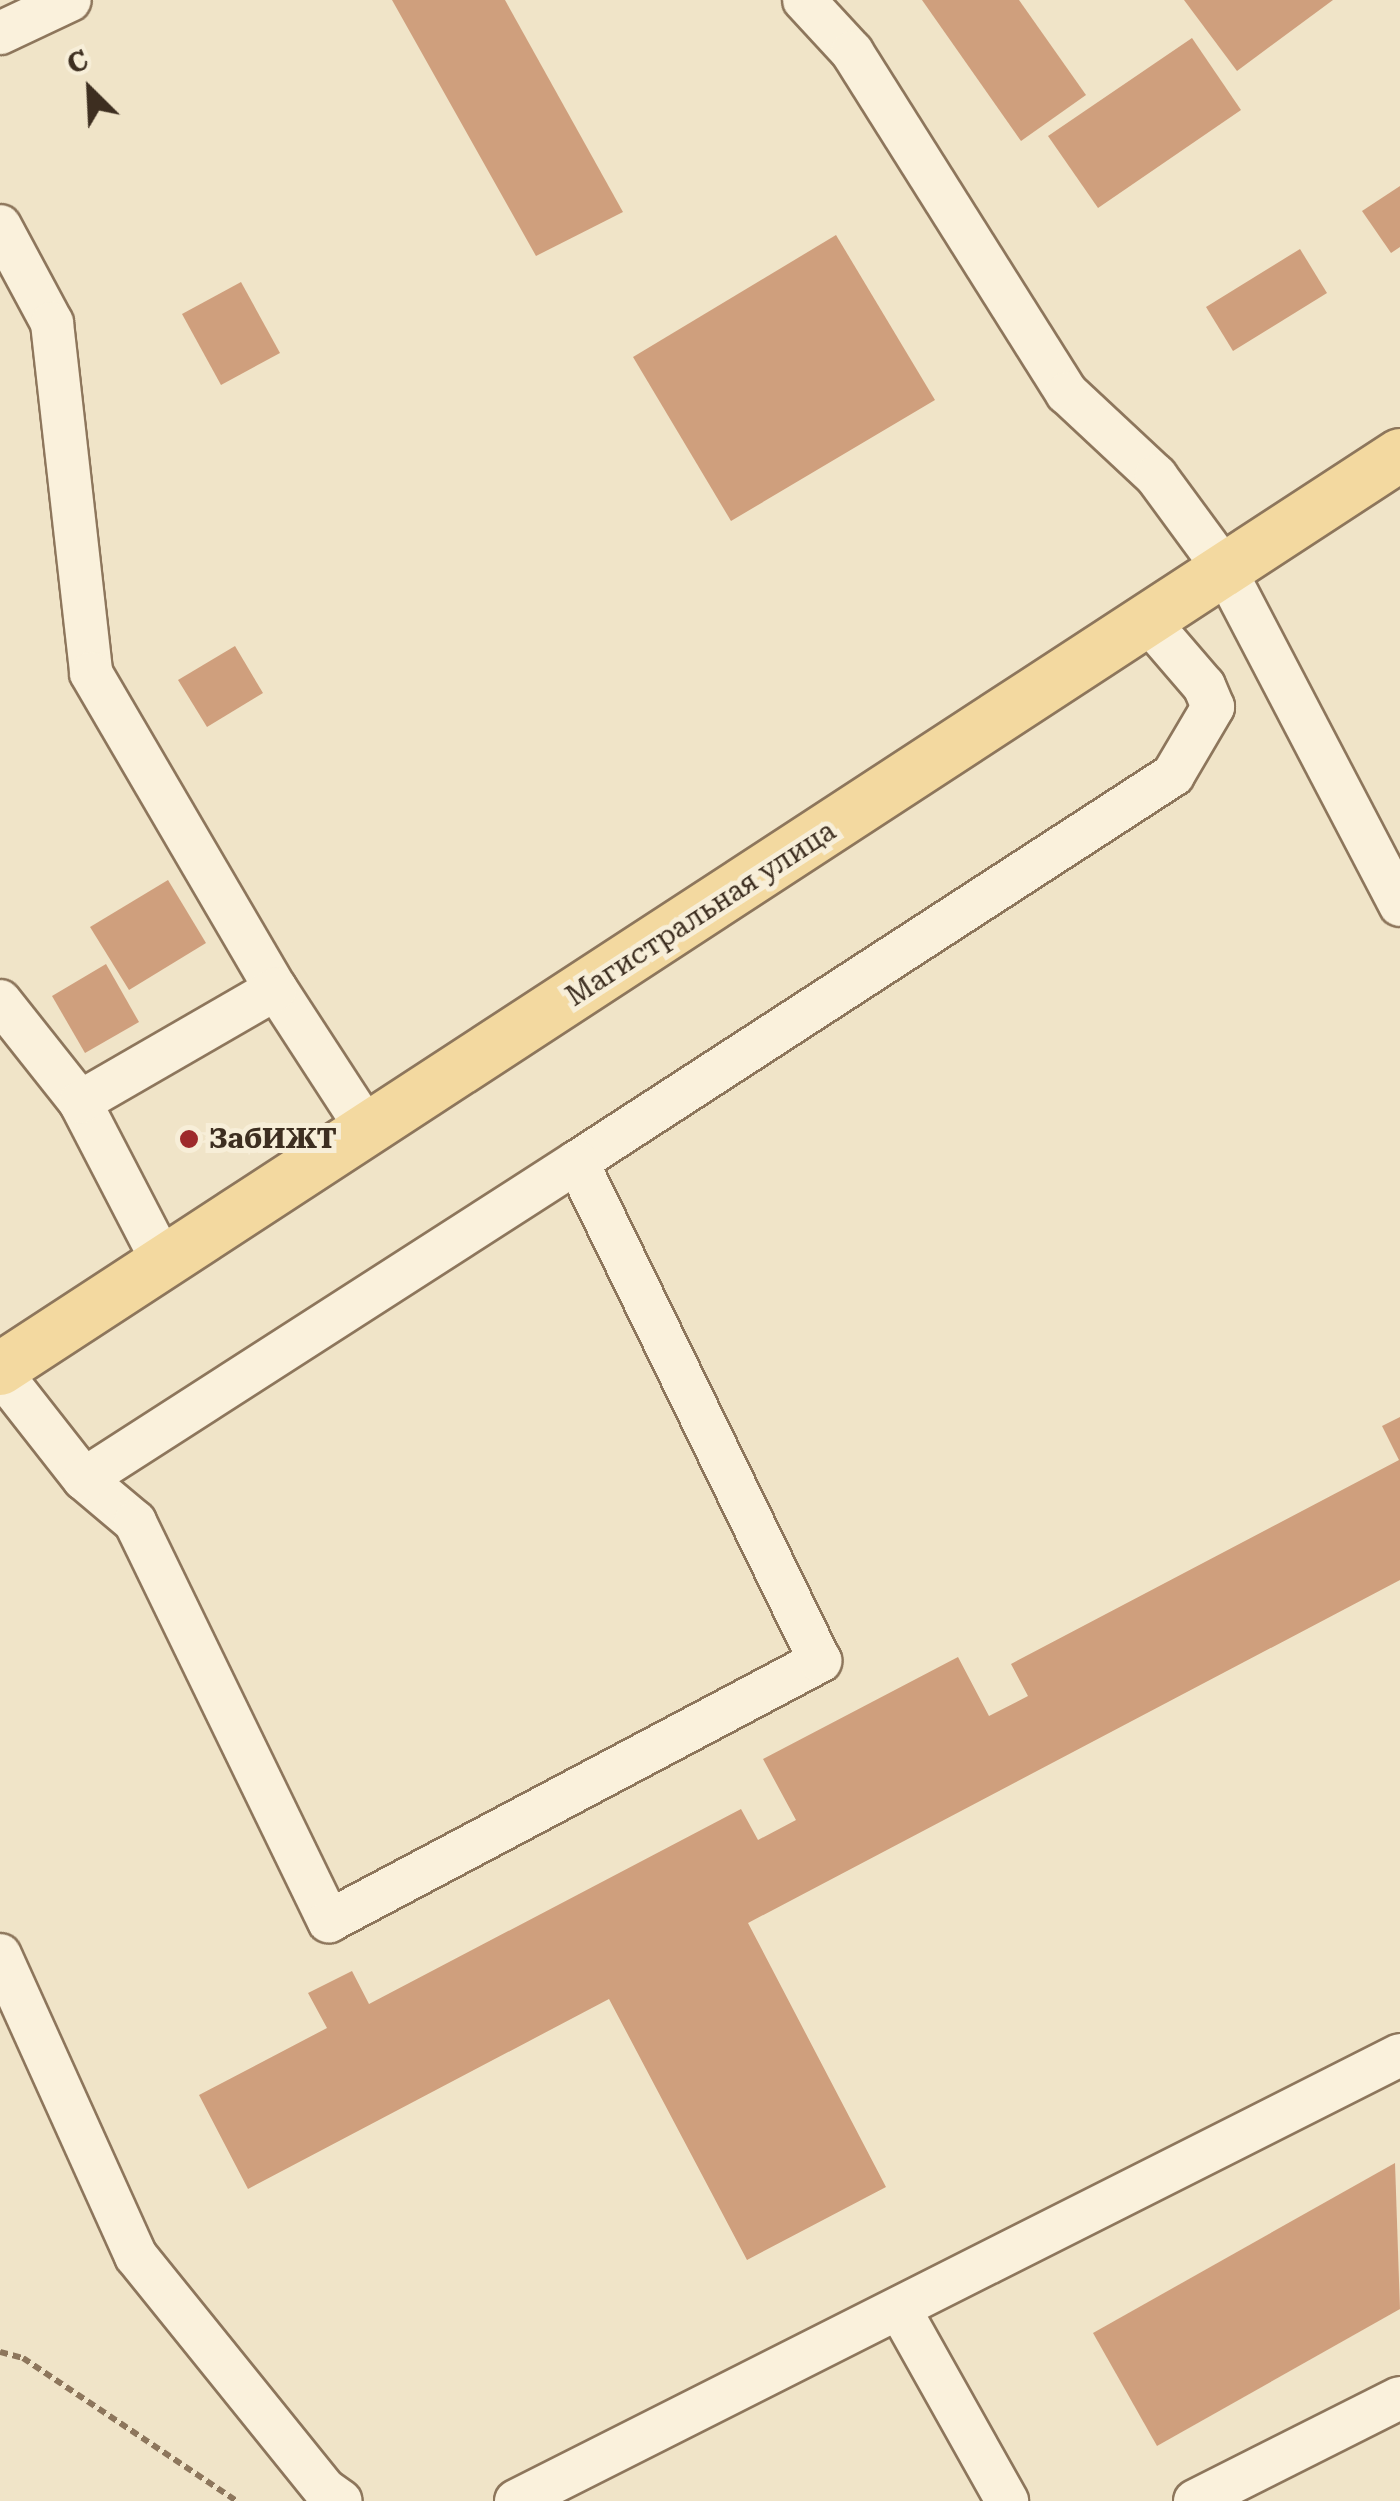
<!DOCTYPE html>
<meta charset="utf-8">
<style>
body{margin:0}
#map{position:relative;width:1400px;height:2501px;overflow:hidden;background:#f0e4c8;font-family:"Roboto Serif",serif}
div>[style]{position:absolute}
.building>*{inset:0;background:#cf9f7d}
.path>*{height:6px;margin-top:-3px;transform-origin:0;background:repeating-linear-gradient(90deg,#8d765c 0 8px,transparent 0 13px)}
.roads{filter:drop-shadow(2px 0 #8d765c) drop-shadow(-2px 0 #8d765c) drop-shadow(0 2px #8d765c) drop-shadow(0 -2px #8d765c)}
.minor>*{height:42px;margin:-21px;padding:0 21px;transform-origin:21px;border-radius:21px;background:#faf1dc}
.major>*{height:52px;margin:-26px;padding:0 26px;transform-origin:26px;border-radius:26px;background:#f3d9a0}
.dots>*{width:28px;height:28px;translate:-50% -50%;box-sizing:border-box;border:5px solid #f7eed8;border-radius:50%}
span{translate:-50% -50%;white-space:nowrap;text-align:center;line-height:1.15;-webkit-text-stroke:10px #f7eed8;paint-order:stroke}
.street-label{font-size:28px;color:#3d2e20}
.poi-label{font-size:28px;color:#3d2e20;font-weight:700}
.left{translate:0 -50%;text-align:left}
.north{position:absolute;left:40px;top:40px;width:100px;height:100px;-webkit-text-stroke:8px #f7eed8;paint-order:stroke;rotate:336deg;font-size:28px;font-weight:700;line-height:40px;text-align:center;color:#3d2e20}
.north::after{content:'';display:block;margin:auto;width:35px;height:45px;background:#3d2e20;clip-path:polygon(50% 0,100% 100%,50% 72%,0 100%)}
</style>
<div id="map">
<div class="building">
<div style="clip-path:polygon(392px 0,505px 0,623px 212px,536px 256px)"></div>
<div style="clip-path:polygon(922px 0,1019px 0,1086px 95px,1021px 141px)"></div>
<div style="clip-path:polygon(1184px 0,1333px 0,1237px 71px)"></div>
<div style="clip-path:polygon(1192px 38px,1241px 110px,1098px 208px,1048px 136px)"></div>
<div style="clip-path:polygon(1400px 186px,1400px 247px,1391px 253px,1362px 211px)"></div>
<div style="clip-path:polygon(836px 235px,935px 400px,731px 521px,633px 357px)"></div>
<div style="clip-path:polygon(1300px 249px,1327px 293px,1233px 351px,1206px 307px)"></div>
<div style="clip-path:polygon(241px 282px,280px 353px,221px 385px,182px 314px)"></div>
<div style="clip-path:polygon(235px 646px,263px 693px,207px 727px,178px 680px)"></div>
<div style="clip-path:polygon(168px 880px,206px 943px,129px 990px,90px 927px)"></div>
<div style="clip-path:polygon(106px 964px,139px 1022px,85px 1053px,52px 996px)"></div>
<div style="clip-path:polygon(1400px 1417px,1400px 1580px,748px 1923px,886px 2187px,747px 2260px,609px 1999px,248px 2189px,199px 2095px,327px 2028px,308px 1993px,352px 1971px,369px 2004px,741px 1809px,758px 1840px,796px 1820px,763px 1759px,958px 1657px,989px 1716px,1028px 1696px,1011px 1664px,1399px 1460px,1382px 1426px)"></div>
<div style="clip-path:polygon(1395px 2163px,1400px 2309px,1157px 2446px,1093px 2333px)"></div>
</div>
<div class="path">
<div style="left:0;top:2352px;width:24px;rotate:15deg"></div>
<div style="left:23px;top:2358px;width:257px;rotate:33.8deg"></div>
</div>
<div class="roads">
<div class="minor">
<div style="left:804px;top:0;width:71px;rotate:47.3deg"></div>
<div style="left:852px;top:52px;width:403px;rotate:57.8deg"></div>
<div style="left:1067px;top:393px;width:122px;rotate:43deg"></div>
<div style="left:1156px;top:476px;width:117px;rotate:53.7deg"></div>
<div style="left:1225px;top:570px;width:378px;rotate:62.4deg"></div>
<div style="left:0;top:33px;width:77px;rotate:-25.2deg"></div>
<div style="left:0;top:226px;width:110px;rotate:61.8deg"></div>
<div style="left:52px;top:323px;width:352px;rotate:83.6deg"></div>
<div style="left:91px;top:673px;width:366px;rotate:59.7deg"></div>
<div style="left:276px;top:989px;width:171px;rotate:57deg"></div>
<div style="left:0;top:1001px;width:129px;rotate:51.6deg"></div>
<div style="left:80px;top:1102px;width:182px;rotate:62.6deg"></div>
<div style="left:80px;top:1102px;width:226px;rotate:-30deg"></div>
<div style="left:577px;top:1162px;width:711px;rotate:-33deg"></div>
<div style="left:1173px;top:775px;width:79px;rotate:-59.5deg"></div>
<div style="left:1213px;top:707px;width:23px;rotate:-113deg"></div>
<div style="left:1204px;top:686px;width:86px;rotate:-130.7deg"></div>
<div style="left:0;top:1372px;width:136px;rotate:51.9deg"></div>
<div style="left:84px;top:1479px;width:67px;rotate:40.1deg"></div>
<div style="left:135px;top:1522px;width:444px;rotate:64.1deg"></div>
<div style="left:329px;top:1921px;width:556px;rotate:-27.9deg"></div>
<div style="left:820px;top:1661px;width:555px;rotate:-115.96deg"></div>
<div style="left:577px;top:1162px;width:586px;rotate:147.26deg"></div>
<div style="left:0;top:1955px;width:330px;rotate:65.7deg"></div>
<div style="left:136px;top:2256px;width:301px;rotate:51.1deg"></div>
<div style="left:325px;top:2490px;width:19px;rotate:35deg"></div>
<div style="left:900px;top:2310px;width:219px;rotate:60.7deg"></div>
<div style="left:516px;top:2501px;width:990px;rotate:-26.77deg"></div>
<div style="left:1195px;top:2501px;width:229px;rotate:-26.7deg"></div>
</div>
<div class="major">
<div style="left:0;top:1369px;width:1672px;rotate:-33.14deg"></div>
</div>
</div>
<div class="dots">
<div style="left:189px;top:1139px;background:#9e2a2b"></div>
</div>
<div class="street-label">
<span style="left:701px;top:914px;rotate:-33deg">Магистральная улица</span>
</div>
<div class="poi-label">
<span class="left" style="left:209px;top:1139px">ЗабИЖТ</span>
</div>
<div class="north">С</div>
</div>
